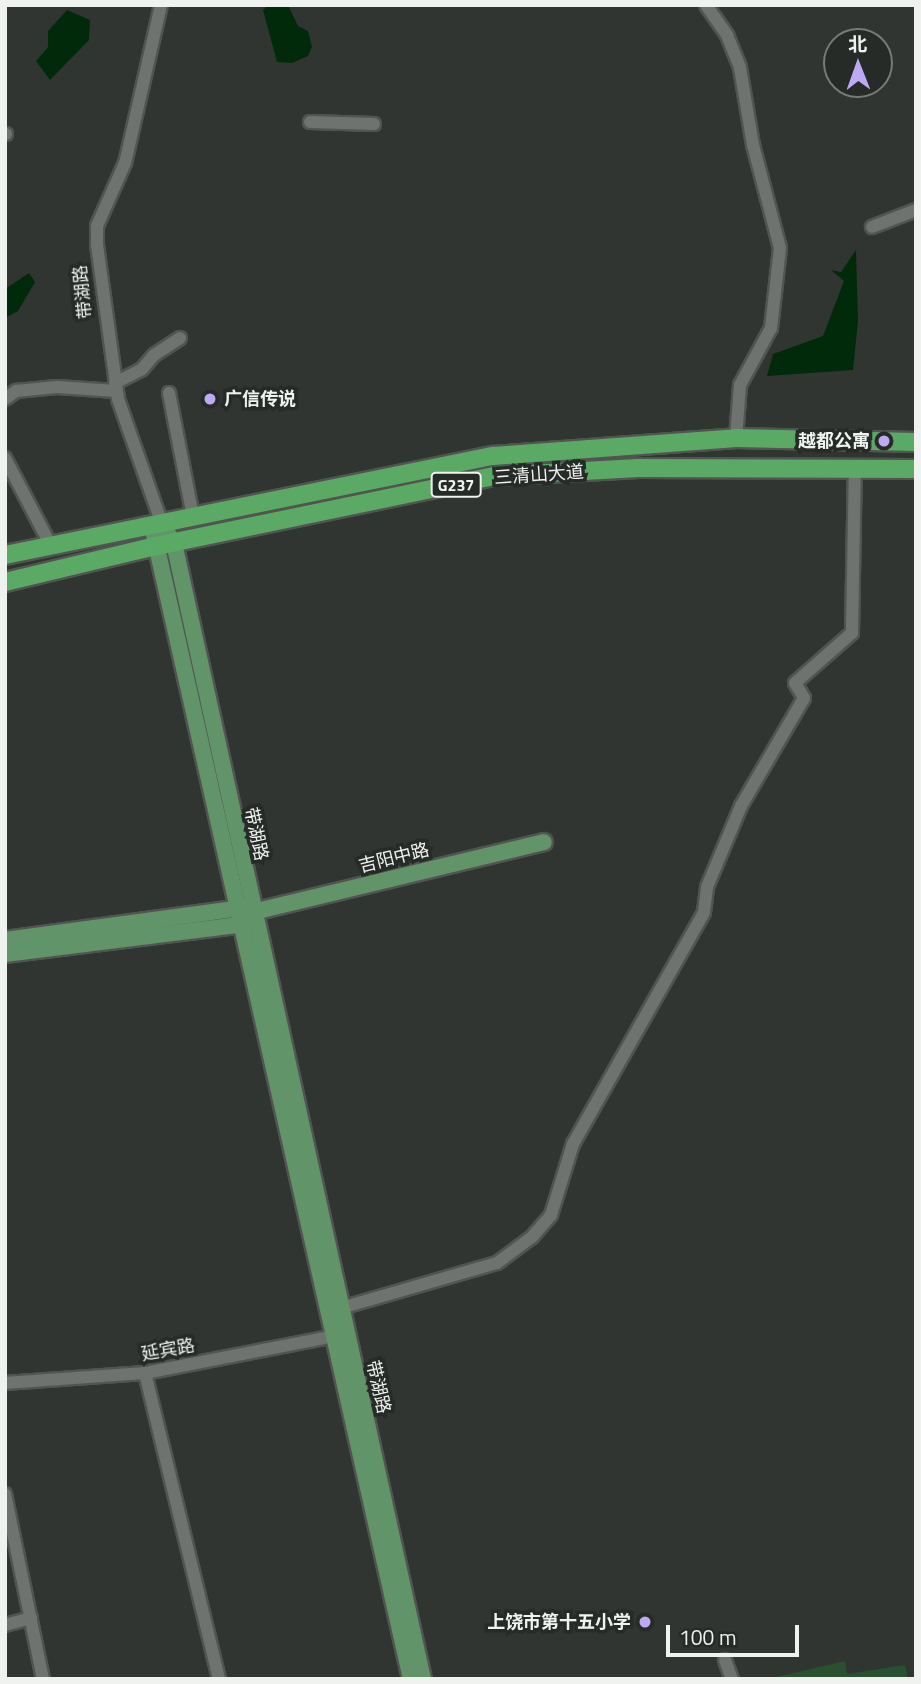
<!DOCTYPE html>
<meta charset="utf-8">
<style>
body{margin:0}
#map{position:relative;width:921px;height:1684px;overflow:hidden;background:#313531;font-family:"Titillium Web","Noto Sans SC",sans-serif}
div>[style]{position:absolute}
.green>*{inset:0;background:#2a512f}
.water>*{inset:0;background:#002a09}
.roads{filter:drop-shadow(2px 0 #515451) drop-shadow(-2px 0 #515451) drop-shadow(0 2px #515451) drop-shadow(0 -2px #515451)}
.minor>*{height:12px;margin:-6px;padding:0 6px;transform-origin:6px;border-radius:6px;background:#6e736f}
.major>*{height:16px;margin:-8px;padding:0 8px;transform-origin:8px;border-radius:8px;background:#629469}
.highway>*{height:18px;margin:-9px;padding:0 9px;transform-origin:9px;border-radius:9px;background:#5aaa65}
.dots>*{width:19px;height:19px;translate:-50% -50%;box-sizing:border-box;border:4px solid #272b27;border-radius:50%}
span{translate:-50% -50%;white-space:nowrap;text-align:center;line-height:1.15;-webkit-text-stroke:7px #272b27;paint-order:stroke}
.shield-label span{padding:2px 5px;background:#272b27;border:2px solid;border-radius:5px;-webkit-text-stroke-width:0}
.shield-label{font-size:16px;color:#eff2ef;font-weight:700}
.street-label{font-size:18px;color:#eff2ef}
.poi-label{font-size:18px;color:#eff2ef;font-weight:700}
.left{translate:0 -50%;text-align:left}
.right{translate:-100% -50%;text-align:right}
.frame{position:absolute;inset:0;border:7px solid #eff2ef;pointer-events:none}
.north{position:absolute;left:823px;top:28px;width:70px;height:70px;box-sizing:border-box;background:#272b27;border:2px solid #777b77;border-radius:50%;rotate:359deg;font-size:19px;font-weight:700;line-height:28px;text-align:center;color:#eff2ef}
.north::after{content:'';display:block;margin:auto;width:24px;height:32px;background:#bea9f4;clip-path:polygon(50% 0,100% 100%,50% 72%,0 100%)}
.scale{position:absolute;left:666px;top:1625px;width:133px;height:32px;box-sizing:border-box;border:4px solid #eff2ef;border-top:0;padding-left:9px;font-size:21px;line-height:24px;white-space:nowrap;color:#eff2ef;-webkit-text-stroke:5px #272b27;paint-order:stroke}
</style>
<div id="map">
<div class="green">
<div style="clip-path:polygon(845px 1661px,847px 1674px,905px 1665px,908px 1679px,768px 1679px)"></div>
</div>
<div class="water">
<div style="clip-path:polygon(268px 5px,288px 5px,298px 26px,308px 31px,312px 47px,308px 56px,292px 63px,277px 62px,263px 10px)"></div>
<div style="clip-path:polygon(67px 10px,90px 20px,89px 40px,50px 80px,36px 61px,48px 47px,48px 31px)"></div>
<div style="clip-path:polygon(856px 250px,858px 321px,853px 370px,767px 376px,773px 354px,823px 336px,844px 281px,831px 270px,841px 272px)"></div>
<div style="clip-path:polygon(29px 273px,35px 282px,18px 311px,5px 318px,5px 289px)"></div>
</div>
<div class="roads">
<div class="minor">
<div style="left:161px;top:5px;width:162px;rotate:102.8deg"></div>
<div style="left:125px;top:163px;width:69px;rotate:114deg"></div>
<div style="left:97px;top:226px;width:19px;rotate:90deg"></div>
<div style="left:97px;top:245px;width:155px;rotate:82.2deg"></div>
<div style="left:118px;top:399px;width:133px;rotate:70.6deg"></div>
<div style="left:706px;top:5px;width:37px;rotate:55deg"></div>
<div style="left:727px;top:35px;width:35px;rotate:68deg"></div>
<div style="left:740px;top:68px;width:78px;rotate:80.4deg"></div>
<div style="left:753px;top:145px;width:106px;rotate:75.3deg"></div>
<div style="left:780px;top:248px;width:81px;rotate:96.4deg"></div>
<div style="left:771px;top:328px;width:65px;rotate:118.5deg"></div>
<div style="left:740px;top:385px;width:53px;rotate:94.3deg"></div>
<div style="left:310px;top:122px;width:64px;rotate:1.8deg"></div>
<div style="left:5px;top:134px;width:1px"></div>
<div style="left:872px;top:227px;width:47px;rotate:-21.1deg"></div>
<div style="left:115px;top:383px;width:30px;rotate:-27deg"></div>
<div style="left:142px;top:369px;width:18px;rotate:-49deg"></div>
<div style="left:154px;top:355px;width:31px;rotate:-33deg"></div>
<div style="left:169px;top:393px;width:126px;rotate:79deg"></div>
<div style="left:5px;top:399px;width:14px;rotate:-36deg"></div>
<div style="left:16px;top:391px;width:41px;rotate:-5.6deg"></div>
<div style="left:57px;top:387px;width:59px;rotate:3.9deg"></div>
<div style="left:5px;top:458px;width:99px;rotate:62.4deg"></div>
<div style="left:341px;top:1308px;width:162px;rotate:-16.1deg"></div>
<div style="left:497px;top:1263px;width:44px;rotate:-36.6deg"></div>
<div style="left:532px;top:1237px;width:29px;rotate:-49deg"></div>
<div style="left:551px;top:1215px;width:74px;rotate:-72.8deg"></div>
<div style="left:573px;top:1144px;width:266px;rotate:-60.5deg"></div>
<div style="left:704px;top:912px;width:25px;rotate:-83deg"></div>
<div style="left:707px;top:887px;width:88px;rotate:-67.2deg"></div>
<div style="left:741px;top:806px;width:125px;rotate:-59.7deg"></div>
<div style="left:804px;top:698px;width:17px;rotate:-121deg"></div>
<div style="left:795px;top:683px;width:76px;rotate:-41.3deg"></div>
<div style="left:852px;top:633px;width:165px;rotate:-89deg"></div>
<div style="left:145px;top:1373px;width:315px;rotate:76.4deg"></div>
<div style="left:5px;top:1383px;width:140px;rotate:-4.1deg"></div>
<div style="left:145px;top:1373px;width:194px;rotate:-11deg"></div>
<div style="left:5px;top:1494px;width:189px;rotate:78.4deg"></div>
<div style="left:5px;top:1625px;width:27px;rotate:-15deg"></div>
<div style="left:725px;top:1660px;width:20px;rotate:70deg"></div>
</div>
<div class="major">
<div style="left:162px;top:524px;width:22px;rotate:58deg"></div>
<div style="left:174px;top:543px;width:1163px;rotate:77.64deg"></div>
<div style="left:152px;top:526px;width:1182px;rotate:77.34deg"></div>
<div style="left:253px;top:912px;width:299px;rotate:-13.5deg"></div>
<div style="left:5px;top:940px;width:247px;rotate:-7.7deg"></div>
<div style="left:5px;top:954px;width:250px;rotate:-7.1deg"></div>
</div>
<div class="highway">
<div style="left:5px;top:555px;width:498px;rotate:-11.5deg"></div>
<div style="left:493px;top:456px;width:244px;rotate:-4.2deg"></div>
<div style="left:736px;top:438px;width:180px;rotate:1.3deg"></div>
<div style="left:5px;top:582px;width:155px;rotate:-13.4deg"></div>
<div style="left:156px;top:546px;width:346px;rotate:-11.7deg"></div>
<div style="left:495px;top:476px;width:143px;rotate:-3.2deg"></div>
<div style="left:638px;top:468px;width:278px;rotate:0.2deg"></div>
</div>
</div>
<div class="dots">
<div style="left:210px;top:399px;background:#bea9f4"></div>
<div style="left:884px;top:441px;background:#bea9f4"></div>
<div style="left:645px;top:1622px;background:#bea9f4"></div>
</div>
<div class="shield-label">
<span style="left:456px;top:485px">G237</span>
</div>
<div class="street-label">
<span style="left:83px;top:292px;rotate:-96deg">带湖路</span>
<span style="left:539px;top:475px;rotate:-4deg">三清山大道</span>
<span style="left:256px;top:834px;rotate:78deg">带湖路</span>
<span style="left:394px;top:858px;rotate:-14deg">吉阳中路</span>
<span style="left:168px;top:1350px;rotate:-10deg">延宾路</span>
<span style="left:378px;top:1387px;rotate:77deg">带湖路</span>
</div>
<div class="poi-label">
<span class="left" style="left:224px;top:399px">广信传说</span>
<span class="right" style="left:870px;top:441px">越都公寓</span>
<span class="right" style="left:631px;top:1622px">上饶市第十五小学</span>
</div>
<div class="frame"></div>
<div class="north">北</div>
<div class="scale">100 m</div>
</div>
